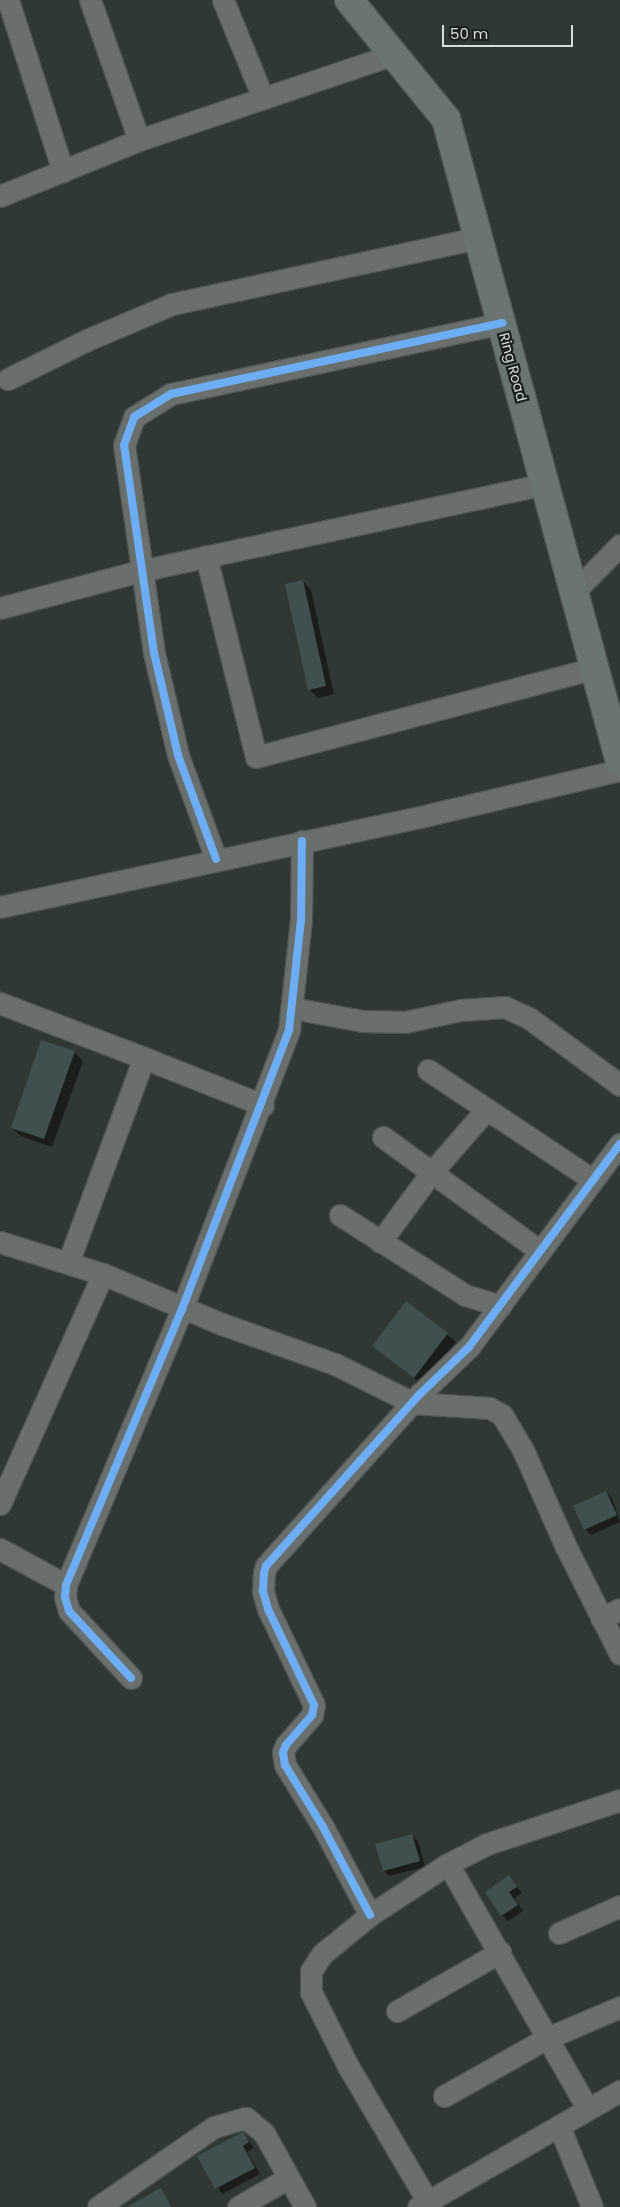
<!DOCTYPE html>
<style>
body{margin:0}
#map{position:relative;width:620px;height:2207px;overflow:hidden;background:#303836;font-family:Poppins,sans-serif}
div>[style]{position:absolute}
.shadow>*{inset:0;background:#0007}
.building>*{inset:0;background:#3f504e}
.roads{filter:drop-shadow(1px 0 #4e5553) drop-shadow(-1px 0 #4e5553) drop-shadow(0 1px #4e5553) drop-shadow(0 -1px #4e5553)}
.minor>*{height:21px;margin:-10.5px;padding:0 10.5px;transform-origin:10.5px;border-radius:10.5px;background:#696f6d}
.major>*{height:28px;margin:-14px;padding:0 14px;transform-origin:14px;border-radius:14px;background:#6a7573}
.cycleway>*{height:8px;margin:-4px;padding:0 4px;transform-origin:4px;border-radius:4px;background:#6dadf4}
span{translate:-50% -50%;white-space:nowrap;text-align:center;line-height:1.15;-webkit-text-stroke:4.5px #1a201f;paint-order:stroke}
.street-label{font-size:14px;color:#d6dedd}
.scale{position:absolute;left:442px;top:25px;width:131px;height:22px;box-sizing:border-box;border:2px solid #d6dedd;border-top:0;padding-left:6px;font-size:15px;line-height:18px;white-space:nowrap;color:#d6dedd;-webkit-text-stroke:4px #1a201f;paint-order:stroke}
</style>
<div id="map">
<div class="shadow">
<div style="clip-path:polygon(303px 581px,311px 590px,334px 694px,318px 698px,309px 689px)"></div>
<div style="clip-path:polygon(74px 1052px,83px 1061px,52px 1147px,21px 1136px,12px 1128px)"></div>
<div style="clip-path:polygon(407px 1303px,456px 1342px,423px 1385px,374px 1346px)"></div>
<div style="clip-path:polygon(606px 1492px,612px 1498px,620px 1522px,591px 1535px,585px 1529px)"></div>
<div style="clip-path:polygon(412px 1835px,418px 1841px,425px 1867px,389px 1876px,384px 1871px)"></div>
<div style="clip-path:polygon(509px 1877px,522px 1893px,514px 1898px,523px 1911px,508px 1921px,502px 1915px)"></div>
<div style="clip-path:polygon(243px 2133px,254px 2148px,247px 2152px,260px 2174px,222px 2194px,199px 2156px)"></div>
<div style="clip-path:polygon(161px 2190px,173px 2207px,137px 2207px)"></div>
</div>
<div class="building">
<div style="clip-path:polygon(303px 580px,326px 686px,308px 690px,285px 584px)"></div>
<div style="clip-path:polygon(41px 1040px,75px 1051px,44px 1139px,11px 1128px)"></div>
<div style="clip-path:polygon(406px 1301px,448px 1333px,414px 1378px,372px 1346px)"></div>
<div style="clip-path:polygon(606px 1491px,617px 1515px,584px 1530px,573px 1506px)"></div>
<div style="clip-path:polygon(412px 1834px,420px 1861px,383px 1871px,375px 1844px)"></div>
<div style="clip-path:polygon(509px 1875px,517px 1887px,509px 1892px,518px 1905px,501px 1916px,485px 1892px)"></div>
<div style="clip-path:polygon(243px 2132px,249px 2142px,243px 2146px,255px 2168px,215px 2189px,197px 2156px)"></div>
<div style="clip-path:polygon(161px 2188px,172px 2207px,127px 2207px)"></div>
</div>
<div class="roads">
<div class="minor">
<div style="left:8px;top:0;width:180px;rotate:72.2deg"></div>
<div style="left:90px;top:0;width:148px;rotate:70.7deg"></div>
<div style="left:223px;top:0;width:106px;rotate:67.8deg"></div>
<div style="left:0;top:196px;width:150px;rotate:-21.9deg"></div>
<div style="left:139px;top:140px;width:267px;rotate:-18.6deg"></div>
<div style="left:8px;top:379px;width:88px;rotate:-26.3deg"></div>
<div style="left:87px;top:340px;width:92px;rotate:-23deg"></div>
<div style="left:172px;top:304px;width:313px;rotate:-12.2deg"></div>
<div style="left:206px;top:556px;width:207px;rotate:76deg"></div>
<div style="left:256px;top:757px;width:350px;rotate:-14.7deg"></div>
<div style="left:574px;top:592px;width:66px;rotate:-45.6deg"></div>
<div style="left:0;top:608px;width:149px;rotate:-14.8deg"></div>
<div style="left:144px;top:570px;width:409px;rotate:-12.1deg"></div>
<div style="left:216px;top:859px;width:111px;rotate:-110.1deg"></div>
<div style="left:178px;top:755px;width:105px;rotate:-103.2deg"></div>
<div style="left:154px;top:653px;width:210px;rotate:-98.2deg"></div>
<div style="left:124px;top:445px;width:30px;rotate:-70deg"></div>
<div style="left:134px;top:417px;width:44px;rotate:-31.9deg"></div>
<div style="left:171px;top:394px;width:339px;rotate:-12.1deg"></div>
<div style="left:0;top:907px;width:438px;rotate:-12.1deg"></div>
<div style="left:428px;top:815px;width:197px;rotate:-13.2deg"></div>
<div style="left:0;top:1003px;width:154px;rotate:20.9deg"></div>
<div style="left:292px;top:1008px;width:72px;rotate:10.4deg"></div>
<div style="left:363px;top:1021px;width:42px;rotate:1.4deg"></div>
<div style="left:405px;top:1022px;width:57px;rotate:-12.1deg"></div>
<div style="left:461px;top:1010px;width:44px;rotate:-3.9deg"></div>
<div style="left:505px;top:1007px;width:26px;rotate:25deg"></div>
<div style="left:529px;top:1018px;width:113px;rotate:36.4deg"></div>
<div style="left:428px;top:1070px;width:198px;rotate:33.7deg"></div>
<div style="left:383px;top:1137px;width:194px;rotate:36deg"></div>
<div style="left:340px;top:1215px;width:148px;rotate:32.6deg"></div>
<div style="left:465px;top:1295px;width:37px;rotate:17deg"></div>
<div style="left:0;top:1242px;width:108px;rotate:17.3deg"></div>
<div style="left:103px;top:1274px;width:129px;rotate:22.8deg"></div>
<div style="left:222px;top:1324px;width:120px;rotate:19.5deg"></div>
<div style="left:335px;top:1364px;width:87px;rotate:26.6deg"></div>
<div style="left:413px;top:1403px;width:77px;rotate:3.7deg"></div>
<div style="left:490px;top:1408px;width:14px;rotate:30deg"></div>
<div style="left:502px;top:1415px;width:41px;rotate:59deg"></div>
<div style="left:523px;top:1450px;width:104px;rotate:66.1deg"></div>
<div style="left:565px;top:1545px;width:122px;rotate:63.2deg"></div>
<div style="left:380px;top:1242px;width:86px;rotate:-53.5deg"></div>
<div style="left:431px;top:1173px;width:84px;rotate:-48.9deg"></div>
<div style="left:68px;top:1263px;width:219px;rotate:-69.7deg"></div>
<div style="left:144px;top:1058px;width:128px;rotate:21.6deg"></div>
<div style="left:0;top:1504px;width:252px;rotate:-65.9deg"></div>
<div style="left:0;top:1549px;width:75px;rotate:28.6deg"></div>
<div style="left:601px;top:1618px;width:21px;rotate:-25deg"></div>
<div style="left:131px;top:1678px;width:91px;rotate:-132.8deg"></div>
<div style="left:69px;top:1611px;width:15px;rotate:-106deg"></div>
<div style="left:65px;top:1597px;width:12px;rotate:-85deg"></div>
<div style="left:66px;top:1585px;width:299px;rotate:-67.2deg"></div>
<div style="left:182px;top:1309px;width:299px;rotate:-69deg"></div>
<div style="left:289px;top:1030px;width:112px;rotate:-83.8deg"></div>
<div style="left:301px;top:919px;width:78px;rotate:-89.3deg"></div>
<div style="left:448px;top:1864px;width:281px;rotate:60.3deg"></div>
<div style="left:370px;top:1915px;width:100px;rotate:-118.1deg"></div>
<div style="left:323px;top:1827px;width:73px;rotate:-121.5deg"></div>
<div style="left:285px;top:1765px;width:13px;rotate:-99deg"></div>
<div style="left:283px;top:1752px;width:8px;rotate:-67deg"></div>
<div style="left:286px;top:1745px;width:40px;rotate:-49deg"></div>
<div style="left:312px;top:1715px;width:10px;rotate:-79deg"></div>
<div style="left:314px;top:1705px;width:106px;rotate:-115.6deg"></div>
<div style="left:268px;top:1609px;width:19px;rotate:-106deg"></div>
<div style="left:263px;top:1591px;width:18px;rotate:-87deg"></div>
<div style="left:264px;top:1573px;width:7px;rotate:-74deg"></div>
<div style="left:266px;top:1566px;width:231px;rotate:-48.2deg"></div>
<div style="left:420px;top:1394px;width:68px;rotate:-43.8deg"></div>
<div style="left:469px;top:1347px;width:253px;rotate:-53.4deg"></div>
<div style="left:559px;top:1933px;width:67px;rotate:-23.9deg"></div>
<div style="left:397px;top:2011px;width:119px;rotate:-29.8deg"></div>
<div style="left:444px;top:2096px;width:116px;rotate:-29.4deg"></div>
<div style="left:545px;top:2039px;width:82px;rotate:-23.1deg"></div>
<div style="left:559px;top:2126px;width:87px;rotate:67.8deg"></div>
<div style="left:98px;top:2207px;width:141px;rotate:-34.6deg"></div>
<div style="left:214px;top:2127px;width:33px;rotate:-16deg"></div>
<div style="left:246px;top:2118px;width:23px;rotate:40deg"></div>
<div style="left:264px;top:2133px;width:85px;rotate:61deg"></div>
<div style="left:238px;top:2207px;width:58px;rotate:-30.1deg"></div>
<div style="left:418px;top:2207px;width:233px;rotate:-29.9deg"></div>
<div style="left:431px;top:2207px;width:161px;rotate:-120.5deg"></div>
<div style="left:349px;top:2068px;width:85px;rotate:-116.6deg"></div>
<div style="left:311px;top:1992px;width:21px;rotate:-90deg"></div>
<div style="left:311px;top:1971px;width:20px;rotate:-57deg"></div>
<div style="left:322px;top:1954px;width:62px;rotate:-39.1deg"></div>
<div style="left:370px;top:1915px;width:93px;rotate:-33.2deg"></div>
<div style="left:448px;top:1864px;width:44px;rotate:-27.1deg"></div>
<div style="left:487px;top:1844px;width:140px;rotate:-18.3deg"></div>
</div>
<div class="major">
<div style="left:349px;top:0;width:154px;rotate:50.8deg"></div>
<div style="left:446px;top:119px;width:666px;rotate:74.86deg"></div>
</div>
</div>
<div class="cycleway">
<div style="left:216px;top:859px;width:111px;rotate:-110.1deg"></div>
<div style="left:178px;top:755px;width:105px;rotate:-103.2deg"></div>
<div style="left:154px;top:653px;width:210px;rotate:-98.2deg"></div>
<div style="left:124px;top:445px;width:30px;rotate:-70deg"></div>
<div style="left:134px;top:417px;width:44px;rotate:-31.9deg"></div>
<div style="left:171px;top:394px;width:339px;rotate:-12.1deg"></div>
<div style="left:131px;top:1678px;width:91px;rotate:-132.8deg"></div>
<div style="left:69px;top:1611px;width:15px;rotate:-106deg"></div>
<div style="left:65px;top:1597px;width:12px;rotate:-85deg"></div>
<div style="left:66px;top:1585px;width:299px;rotate:-67.2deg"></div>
<div style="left:182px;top:1309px;width:299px;rotate:-69deg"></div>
<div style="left:289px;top:1030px;width:112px;rotate:-83.8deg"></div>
<div style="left:301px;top:919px;width:78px;rotate:-89.3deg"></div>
<div style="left:370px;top:1915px;width:100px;rotate:-118.1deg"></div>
<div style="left:323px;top:1827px;width:73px;rotate:-121.5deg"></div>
<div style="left:285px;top:1765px;width:13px;rotate:-99deg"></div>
<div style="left:283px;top:1752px;width:8px;rotate:-67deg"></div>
<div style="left:286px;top:1745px;width:40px;rotate:-49deg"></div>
<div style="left:312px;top:1715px;width:10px;rotate:-79deg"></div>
<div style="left:314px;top:1705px;width:106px;rotate:-115.6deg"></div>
<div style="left:268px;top:1609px;width:19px;rotate:-106deg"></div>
<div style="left:263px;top:1591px;width:18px;rotate:-87deg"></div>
<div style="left:264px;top:1573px;width:7px;rotate:-74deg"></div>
<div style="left:266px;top:1566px;width:231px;rotate:-48.2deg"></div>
<div style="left:420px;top:1394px;width:68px;rotate:-43.8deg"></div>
<div style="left:469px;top:1347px;width:253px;rotate:-53.4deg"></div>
</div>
<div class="street-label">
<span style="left:513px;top:367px;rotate:75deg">Ring Road</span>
</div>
<div class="scale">50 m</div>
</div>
